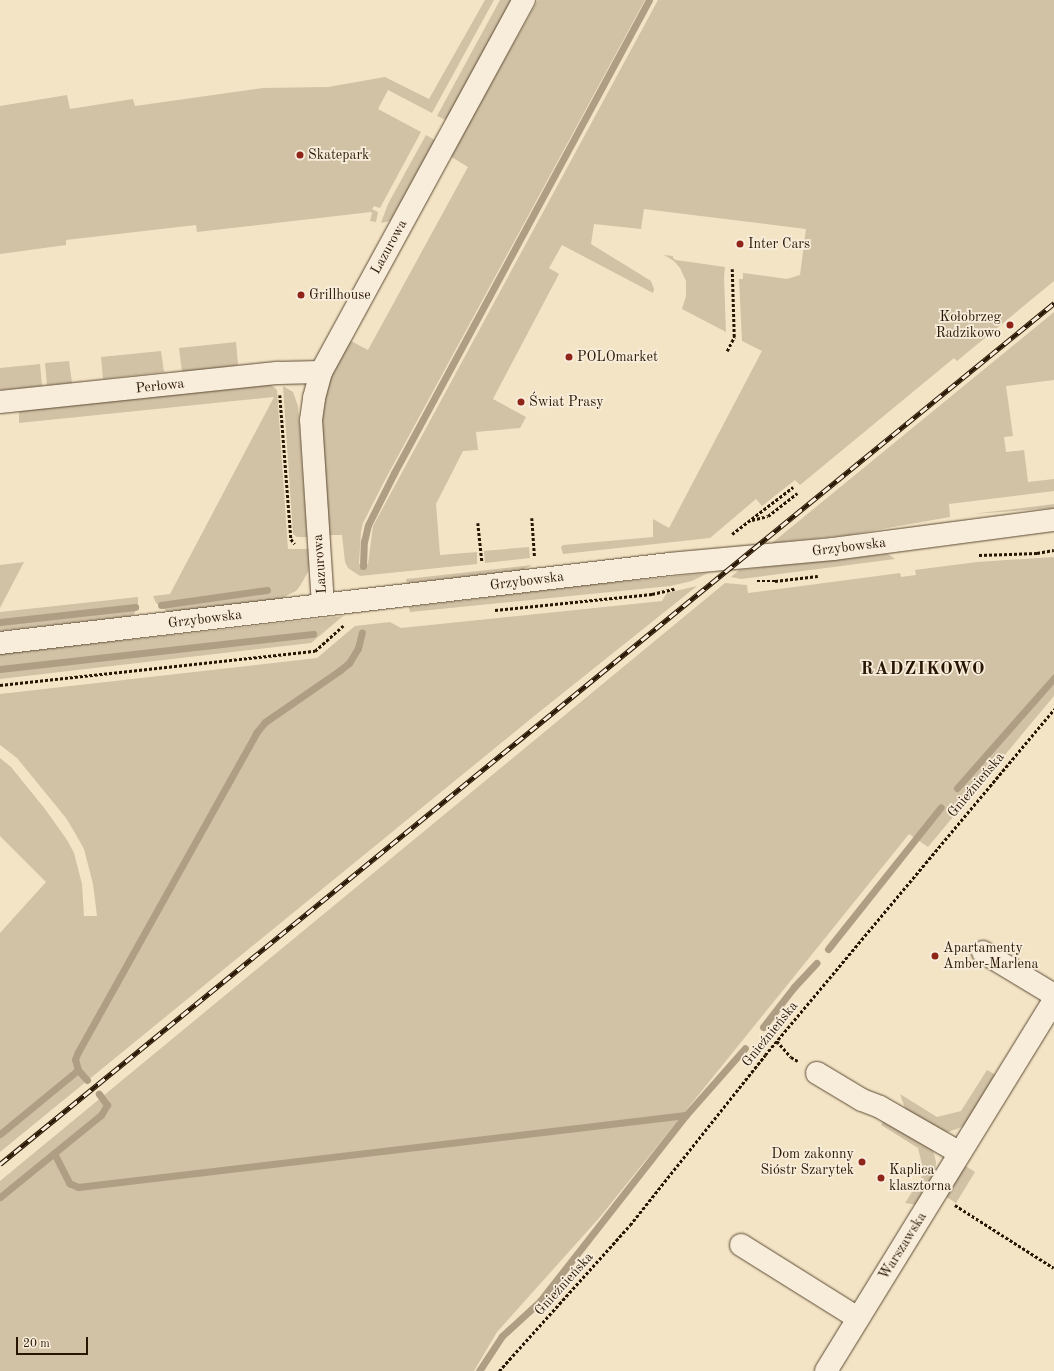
<!DOCTYPE html>
<meta charset="utf-8">
<style>
body{margin:0}
#map{position:relative;width:1054px;height:1371px;overflow:hidden;background:#f4e4c6;font-family:"Old Standard TT",serif}
div>[style]{position:absolute}
.green>*{inset:0;background:#d1c1a5}
.stream>*{height:7px;margin:-3.5px;padding:0 3.5px;transform-origin:3.5px;border-radius:3.5px;background:#af9e83}
.path>*{height:2.5px;margin-top:-1.25px;transform-origin:0;background:repeating-linear-gradient(90deg,#281602 0 3px,transparent 0 5px)}
.roads{filter:drop-shadow(0 0 1px #5b4a33) drop-shadow(0 0 1px #5b4a33)}
.minor>*{height:22px;margin:-11px;padding:0 11px;transform-origin:11px;border-radius:11px;background:#f8edda}
.tertiary>*{height:22px;margin:-11px;padding:0 11px;transform-origin:11px;border-radius:11px;background:#f8edda}
.rail>*{height:4.5px;margin-top:-2.25px;transform-origin:0;background:repeating-linear-gradient(90deg,#f8edda 0 9px,#281602 0 18px);box-sizing:border-box;border-block:1px solid #281602}
.dots>*{width:11px;height:11px;translate:-50% -50%;box-sizing:border-box;border:2px solid #f8edda;border-radius:50%}
span{translate:-50% -50%;white-space:nowrap;text-align:center;line-height:1.15;-webkit-text-stroke:3.5px #f8edda;paint-order:stroke}
.poi-label{font-size:14px;color:#281602}
.left{translate:0 -50%;text-align:left}
.right{translate:-100% -50%;text-align:right}
.street-label{font-size:14px;color:#281602}
.district-label{font-size:18px;color:#281602;font-weight:700;letter-spacing:1px}
.scale{position:absolute;left:16px;top:1337px;width:72px;height:18px;box-sizing:border-box;border:2px solid #281602;border-top:0;padding-left:5px;font-size:12px;line-height:14px;white-space:nowrap;color:#281602;-webkit-text-stroke:3px #f8edda;paint-order:stroke}
</style>
<div id="map">
<div class="green">
<div style="clip-path:polygon(485px 0,494px 0,432px 113px,388px 90px,378px 109px,421px 132px,380px 208px,374px 206px,372px 209px,378px 212px,376px 222px,370px 221px,372px 213px,371px 212px,197px 232px,196px 225px,66px 240px,66px 245px,0 254px,0 106px,67px 95px,70px 109px,133px 99px,135px 106px,263px 88px,328px 87px,385px 77px,429px 99px)"></div>
<div style="clip-path:polygon(500px 0,512px 0,446px 120px,437px 116px)"></div>
<div style="clip-path:polygon(538px 0,645px 0,385px 480px,363px 523px,361px 532px,359px 564px,368px 564px,373px 526px,658px 0,1054px 0,1054px 281px,957px 361px,954px 358px,800px 485px,795px 480px,762px 506px,756px 499px,710px 538px,563px 554px,561px 547px,563px 545px,653px 537px,653px 519px,669px 528px,762px 351px,742px 341px,739px 279px,743px 279px,743px 273px,787px 279px,800px 275px,806px 229px,644px 209px,641px 229px,594px 224px,591px 244px,651px 281px,654px 289px,653px 293px,562px 245px,549px 268px,559px 274px,493px 399px,526px 417px,520px 428px,476px 432px,478px 450px,463px 451px,436px 504px,440px 555px,477px 552px,477px 564px,360px 576px,348px 568px,345px 562px,342px 535px,329px 535px,320px 414px,328px 381px,349px 340px,368px 350px,468px 167px,450px 156px)"></div>
<div style="clip-path:polygon(426px 135px,435px 140px,390px 221px,381px 223px,388px 204px)"></div>
<div style="clip-path:polygon(664px 255px,673px 256px,673px 258px,676px 260px,725px 267px,724px 277px,726px 332px,682px 309px,686px 296px,686px 281px,680px 268px,674px 261px)"></div>
<div style="clip-path:polygon(1054px 312px,1054px 380px,1006px 386px,1013px 436px,1004px 437px,1006px 452px,1024px 450px,1028px 482px,1054px 479px,1054px 491px,949px 504px,950px 517px,848px 535px,772px 543px)"></div>
<div style="clip-path:polygon(236px 342px,238px 365px,182px 372px,179px 348px)"></div>
<div style="clip-path:polygon(161px 351px,164px 372px,103px 379px,101px 357px)"></div>
<div style="clip-path:polygon(69px 361px,72px 383px,47px 385px,45px 363px)"></div>
<div style="clip-path:polygon(40px 364px,42px 386px,0 390px,0 368px)"></div>
<div style="clip-path:polygon(270px 384px,277px 390px,288px 549px,308px 549px,309px 564px,308px 572px,300px 586px,296px 591px,280px 599px,168px 612px,156px 603px,153px 596px,170px 594px,274px 397px,19px 423px,19px 409px)"></div>
<div style="clip-path:polygon(283px 386px,293px 392px,298px 406px,307px 537px,297px 537px,293px 534px)"></div>
<div style="clip-path:polygon(1054px 504px,1054px 508px,972px 514px)"></div>
<div style="clip-path:polygon(529px 547px,530px 558px,485px 563px,484px 551px)"></div>
<div style="clip-path:polygon(888px 554px,895px 559px,741px 579px,731px 577px,739px 570px)"></div>
<div style="clip-path:polygon(1054px 557px,1054px 696px,928px 847px,909px 834px,600px 1217px,497px 1332px,474px 1371px,0 1371px,0 1181px,725px 583px,747px 585px,748px 593px,900px 573px,901px 577px,916px 575px,915px 570px,977px 562px)"></div>
<div style="clip-path:polygon(24px 562px,0 608px,0 565px)"></div>
<div style="clip-path:polygon(532px 565px,523px 570px,407px 583px,406px 579px)"></div>
<div style="clip-path:polygon(708px 573px,692px 581px,670px 586px,410px 612px,409px 607px,598px 584px)"></div>
<div style="clip-path:polygon(697px 586px,533px 717px,0 1152px,0 933px,46px 882px,0 836px,0 758px,11px 767px,45px 809px,67px 840px,74px 853px,82px 884px,84px 916px,97px 916px,93px 884px,84px 849px,75px 833px,66px 818px,17px 758px,0 745px,0 694px,317px 658px,355px 626px,390px 622px,401px 628px,662px 601px,667px 593px)"></div>
<div style="clip-path:polygon(138px 597px,138px 606px,134px 614px,130px 616px,0 631px,0 612px)"></div>
<div style="clip-path:polygon(343px 616px,311px 643px,0 679px,0 654px)"></div>
<div style="clip-path:polygon(987px 1070px,998px 1076px,968px 1122px,962px 1127px,948px 1132px,941px 1131px,909px 1113px,905px 1108px,900px 1094px,937px 1117px,961px 1111px)"></div>
<div style="clip-path:polygon(885px 1119px,932px 1149px,934px 1154px,936px 1162px,935px 1176px,918px 1205px,905px 1203px,924px 1173px,918px 1148px,881px 1125px)"></div>
<div style="clip-path:polygon(964px 1165px,975px 1172px,956px 1203px,945px 1196px)"></div>
</div>
<div class="stream">
<div style="left:363px;top:566px;width:24px;rotate:-88deg"></div>
<div style="left:364px;top:542px;width:17px;rotate:-77deg"></div>
<div style="left:368px;top:525px;width:58px;rotate:-63.4deg"></div>
<div style="left:394px;top:473px;width:537px;rotate:-61.67deg"></div>
<div style="left:161px;top:605px;width:107px;rotate:-8.1deg"></div>
<div style="left:0;top:622px;width:136px;rotate:-6.3deg"></div>
<div style="left:0;top:669px;width:315px;rotate:-6.4deg"></div>
<div style="left:957px;top:788px;width:147px;rotate:-48.6deg"></div>
<div style="left:828px;top:949px;width:181px;rotate:-51.5deg"></div>
<div style="left:763px;top:1027px;width:51px;rotate:-52.2deg"></div>
<div style="left:794px;top:987px;width:33px;rotate:-47deg"></div>
<div style="left:87px;top:1080px;width:13px;rotate:-132deg"></div>
<div style="left:78px;top:1070px;width:11px;rotate:-105deg"></div>
<div style="left:75px;top:1059px;width:8px;rotate:-67deg"></div>
<div style="left:78px;top:1052px;width:365px;rotate:-60.8deg"></div>
<div style="left:256px;top:733px;width:14px;rotate:-51deg"></div>
<div style="left:265px;top:722px;width:90px;rotate:-34.6deg"></div>
<div style="left:339px;top:671px;width:13px;rotate:-39deg"></div>
<div style="left:349px;top:663px;width:17px;rotate:-59deg"></div>
<div style="left:358px;top:648px;width:16px;rotate:-76deg"></div>
<div style="left:0;top:1134px;width:101px;rotate:-39.4deg"></div>
<div style="left:54px;top:1153px;width:34px;rotate:63deg"></div>
<div style="left:69px;top:1183px;width:10px;rotate:24deg"></div>
<div style="left:78px;top:1187px;width:612px;rotate:-6.75deg"></div>
<div style="left:686px;top:1115px;width:89px;rotate:-48.6deg"></div>
<div style="left:0;top:1197px;width:130px;rotate:-39.1deg"></div>
<div style="left:101px;top:1115px;width:12px;rotate:-59deg"></div>
<div style="left:107px;top:1105px;width:14px;rotate:-126deg"></div>
<div style="left:479px;top:1371px;width:42px;rotate:-56.7deg"></div>
<div style="left:502px;top:1336px;width:52px;rotate:-42.6deg"></div>
<div style="left:540px;top:1301px;width:236px;rotate:-51.9deg"></div>
</div>
<div class="path">
<div style="left:727px;top:351px;width:16px;rotate:-63deg"></div>
<div style="left:734px;top:337px;width:68px;rotate:-91.7deg"></div>
<div style="left:280px;top:395px;width:144px;rotate:85.6deg"></div>
<div style="left:291px;top:539px;width:6px;rotate:51deg"></div>
<div style="left:532px;top:518px;width:39px;rotate:86deg"></div>
<div style="left:752px;top:520px;width:16px;rotate:-14deg"></div>
<div style="left:768px;top:516px;width:37px;rotate:-38deg"></div>
<div style="left:478px;top:523px;width:39px;rotate:84deg"></div>
<div style="left:732px;top:534px;width:77px;rotate:-37.6deg"></div>
<div style="left:979px;top:555px;width:58px;rotate:-2deg"></div>
<div style="left:1037px;top:553px;width:17px;rotate:-10deg"></div>
<div style="left:757px;top:581px;width:18px"></div>
<div style="left:775px;top:581px;width:43px;rotate:-6.6deg"></div>
<div style="left:495px;top:610px;width:158px;rotate:-5.8deg"></div>
<div style="left:652px;top:594px;width:23px;rotate:-13deg"></div>
<div style="left:0;top:685px;width:317px;rotate:-6.2deg"></div>
<div style="left:315px;top:651px;width:38px;rotate:-42deg"></div>
<div style="left:777px;top:1041px;width:21px;rotate:49deg"></div>
<div style="left:791px;top:1057px;width:8px;rotate:30deg"></div>
<div style="left:955px;top:1205px;width:117px;rotate:32.5deg"></div>
<div style="left:499px;top:1371px;width:196px;rotate:-48.1deg"></div>
<div style="left:630px;top:1225px;width:217px;rotate:-51.5deg"></div>
<div style="left:765px;top:1055px;width:451px;rotate:-50.1deg"></div>
</div>
<div class="roads">
<div class="minor">
<div style="left:0;top:402px;width:280px;rotate:-6deg"></div>
<div style="left:278px;top:373px;width:43px;rotate:-1.3deg"></div>
<div style="left:323px;top:605px;width:185px;rotate:-93.7deg"></div>
<div style="left:311px;top:420px;width:22px;rotate:-82deg"></div>
<div style="left:314px;top:398px;width:27px;rotate:-75deg"></div>
<div style="left:321px;top:372px;width:424px;rotate:-61.4deg"></div>
<div style="left:983px;top:952px;width:83px;rotate:31.2deg"></div>
<div style="left:817px;top:1073px;width:52px;rotate:31deg"></div>
<div style="left:862px;top:1100px;width:19px;rotate:21deg"></div>
<div style="left:880px;top:1107px;width:92px;rotate:29.9deg"></div>
<div style="left:741px;top:1245px;width:138px;rotate:32deg"></div>
<div style="left:826px;top:1371px;width:435px;rotate:-58.4deg"></div>
</div>
<div class="tertiary">
<div style="left:0;top:643px;width:674px;rotate:-6.73deg"></div>
<div style="left:669px;top:564px;width:165px;rotate:-5.2deg"></div>
<div style="left:833px;top:549px;width:223px;rotate:-7.5deg"></div>
</div>
</div>
<div class="rail">
<div style="left:0;top:1164px;width:1361px;rotate:-39.24deg"></div>
</div>
<div class="dots">
<div style="left:300px;top:155px;background:#8f2418"></div>
<div style="left:740px;top:244px;background:#8f2418"></div>
<div style="left:301px;top:295px;background:#8f2418"></div>
<div style="left:1010px;top:325px;background:#8f2418"></div>
<div style="left:569px;top:357px;background:#8f2418"></div>
<div style="left:521px;top:402px;background:#8f2418"></div>
<div style="left:935px;top:956px;background:#8f2418"></div>
<div style="left:862px;top:1162px;background:#8f2418"></div>
<div style="left:881px;top:1178px;background:#8f2418"></div>
</div>
<div class="poi-label">
<span class="left" style="left:308px;top:155px">Skatepark</span>
<span class="left" style="left:748px;top:244px">Inter Cars</span>
<span class="left" style="left:309px;top:295px">Grillhouse</span>
<span class="right" style="left:1001px;top:325px">Kołobrzeg<br>Radzikowo</span>
<span class="left" style="left:577px;top:357px">POLOmarket</span>
<span class="left" style="left:529px;top:402px">Świat Prasy</span>
<span class="left" style="left:943px;top:956px">Apartamenty<br>Amber-Marlena</span>
<span class="right" style="left:854px;top:1162px">Dom zakonny<br>Sióstr Szarytek</span>
<span class="left" style="left:889px;top:1178px">Kaplica<br>klasztorna</span>
</div>
<div class="street-label">
<span style="left:389px;top:247px;rotate:-61deg">Lazurowa</span>
<span style="left:160px;top:386px;rotate:-6deg">Perłowa</span>
<span style="left:849px;top:547px;rotate:-7deg">Grzybowska</span>
<span style="left:320px;top:564px;rotate:-94deg">Lazurowa</span>
<span style="left:527px;top:581px;rotate:-7deg">Grzybowska</span>
<span style="left:205px;top:619px;rotate:-7deg">Grzybowska</span>
<span style="left:976px;top:785px;rotate:-50deg">Gnieźnieńska</span>
<span style="left:770px;top:1034px;rotate:-51deg">Gnieźnieńska</span>
<span style="left:903px;top:1246px;rotate:-58deg">Warszawska</span>
<span style="left:564px;top:1284px;rotate:-48deg">Gnieźnieńska</span>
</div>
<div class="district-label">
<span style="left:923px;top:669px">RADZIKOWO</span>
</div>
<div class="scale">20 m</div>
</div>
